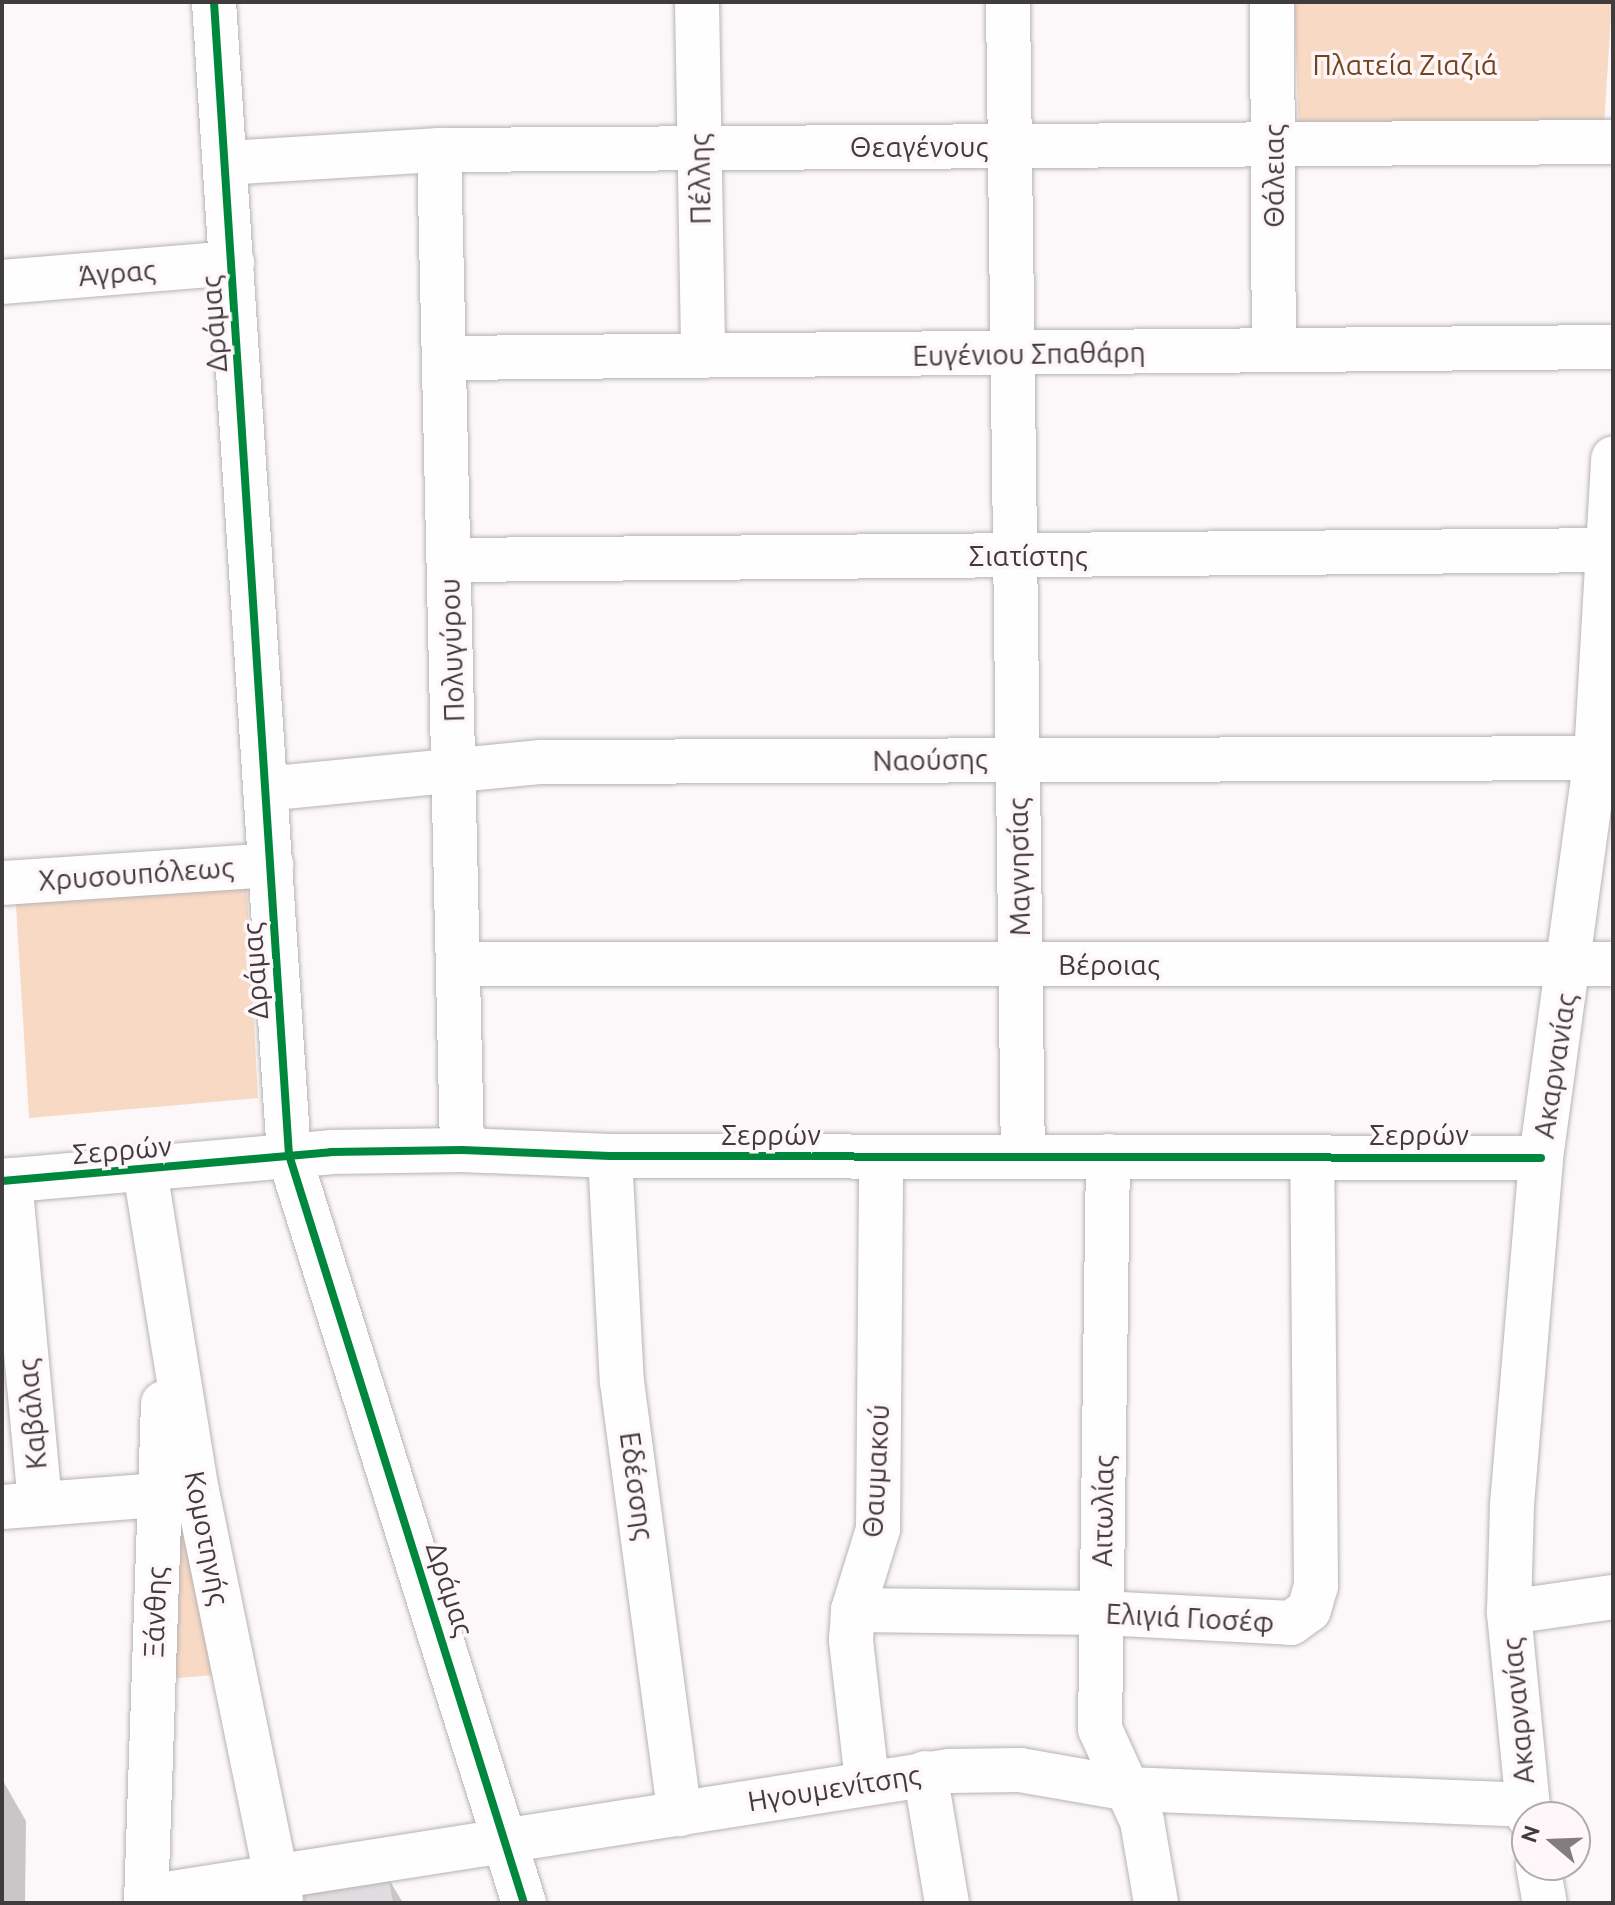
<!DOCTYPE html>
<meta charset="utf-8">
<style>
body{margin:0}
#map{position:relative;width:1615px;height:1905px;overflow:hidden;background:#fcf8fa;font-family:Ubuntu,sans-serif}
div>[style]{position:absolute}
.green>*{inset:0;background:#f8d9c4}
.shadow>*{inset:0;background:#0003}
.building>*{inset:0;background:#e0dde0}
.roads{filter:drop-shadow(0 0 2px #b7b3b5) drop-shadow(0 0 2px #b7b3b5)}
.minor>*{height:44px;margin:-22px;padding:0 22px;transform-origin:22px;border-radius:22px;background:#fffefe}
.cycleway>*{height:8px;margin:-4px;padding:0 4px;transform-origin:4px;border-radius:4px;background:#00873e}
span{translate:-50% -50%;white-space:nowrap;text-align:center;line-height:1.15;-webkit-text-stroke:7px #fef6f9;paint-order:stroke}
.park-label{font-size:28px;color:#73451c}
.street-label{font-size:28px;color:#403b3d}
.frame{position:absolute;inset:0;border:4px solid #403b3d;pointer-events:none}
.north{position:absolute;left:1511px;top:1801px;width:80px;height:80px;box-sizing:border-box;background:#fef6f9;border:2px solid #b2abae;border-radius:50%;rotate:289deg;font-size:22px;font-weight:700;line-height:32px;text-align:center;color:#403b3d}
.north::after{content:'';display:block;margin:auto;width:28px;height:36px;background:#827d7f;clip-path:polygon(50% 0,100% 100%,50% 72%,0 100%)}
</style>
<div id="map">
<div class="green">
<div style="clip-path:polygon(1294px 2px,1612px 2px,1604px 126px,1299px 131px)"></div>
<div style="clip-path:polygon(246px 875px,258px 1098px,29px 1118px,15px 890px)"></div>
<div style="clip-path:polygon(188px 1519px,214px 1675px,178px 1678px,172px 1673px,173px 1526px)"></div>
</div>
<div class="shadow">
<div style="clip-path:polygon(2px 1779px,26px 1821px,25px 1903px,2px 1903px)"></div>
<div style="clip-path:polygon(387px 1876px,403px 1903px,298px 1903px)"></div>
</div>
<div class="building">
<div style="clip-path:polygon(388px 1874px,393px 1903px,296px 1903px,293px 1890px)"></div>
</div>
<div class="roads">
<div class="minor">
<div style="left:214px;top:2px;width:1155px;rotate:86.28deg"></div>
<div style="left:289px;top:1155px;width:784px;rotate:72.56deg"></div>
<div style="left:697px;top:2px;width:354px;rotate:89deg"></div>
<div style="left:1008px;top:2px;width:1154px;rotate:89.26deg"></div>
<div style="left:1272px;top:2px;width:348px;rotate:89.7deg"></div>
<div style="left:439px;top:150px;width:1000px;rotate:88.68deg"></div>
<div style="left:225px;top:163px;width:214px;rotate:-3.5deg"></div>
<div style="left:439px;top:150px;width:1174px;rotate:-0.39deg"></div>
<div style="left:2px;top:282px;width:231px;rotate:-4.7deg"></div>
<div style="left:445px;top:358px;width:1168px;rotate:-0.54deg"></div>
<div style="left:449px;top:560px;width:1159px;rotate:-0.49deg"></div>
<div style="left:265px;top:789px;width:276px;rotate:-5.6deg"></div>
<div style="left:540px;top:762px;width:1073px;rotate:-0.21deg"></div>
<div style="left:2px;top:883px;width:270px;rotate:-3.8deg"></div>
<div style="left:461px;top:964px;width:1152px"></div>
<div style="left:610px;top:1156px;width:226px;rotate:87deg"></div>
<div style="left:622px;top:1382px;width:436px;rotate:82.4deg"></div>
<div style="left:1108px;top:1156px;width:573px;rotate:90.8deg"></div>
<div style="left:1100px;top:1729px;width:101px;rotate:65.5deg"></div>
<div style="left:1142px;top:1821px;width:83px;rotate:80.3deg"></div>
<div style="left:145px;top:1171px;width:324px;rotate:80.8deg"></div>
<div style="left:197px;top:1491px;width:418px;rotate:78.4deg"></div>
<div style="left:10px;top:1180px;width:325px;rotate:84.7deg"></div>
<div style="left:2px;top:1181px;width:330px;rotate:-5deg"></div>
<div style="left:331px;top:1152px;width:131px;rotate:-0.9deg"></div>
<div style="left:462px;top:1150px;width:148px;rotate:2.3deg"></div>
<div style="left:610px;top:1156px;width:931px;rotate:0.12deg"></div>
<div style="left:2px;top:1507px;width:185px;rotate:-4.4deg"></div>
<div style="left:853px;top:1610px;width:249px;rotate:0.7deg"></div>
<div style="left:1102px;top:1613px;width:189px;rotate:3deg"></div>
<div style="left:1291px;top:1623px;width:22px;rotate:-36deg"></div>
<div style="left:1309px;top:1610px;width:25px;rotate:-74deg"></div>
<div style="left:1316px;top:1586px;width:429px;rotate:-90.5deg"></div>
<div style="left:1509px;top:1612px;width:105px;rotate:-8.2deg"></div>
<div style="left:925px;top:1773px;width:132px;rotate:80.4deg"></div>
<div style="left:867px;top:1781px;width:142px;rotate:-96.5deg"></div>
<div style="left:851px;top:1640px;width:30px;rotate:-86deg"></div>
<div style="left:853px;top:1610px;width:85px;rotate:-72.8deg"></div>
<div style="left:878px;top:1529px;width:372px;rotate:-89.5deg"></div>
<div style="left:1529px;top:1817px;width:206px;rotate:-95.6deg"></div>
<div style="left:1509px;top:1612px;width:107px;rotate:-88.4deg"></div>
<div style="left:1512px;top:1505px;width:348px;rotate:-85.2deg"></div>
<div style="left:1541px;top:1158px;width:405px;rotate:-82.2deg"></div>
<div style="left:1596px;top:757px;width:299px;rotate:-86.7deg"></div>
<div style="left:1538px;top:1865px;width:39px;rotate:80deg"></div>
<div style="left:147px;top:1897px;width:812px;rotate:-8.93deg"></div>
<div style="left:949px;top:1771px;width:71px;rotate:-0.8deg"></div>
<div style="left:1020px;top:1770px;width:111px;rotate:9.9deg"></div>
<div style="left:1129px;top:1789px;width:398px;rotate:2.3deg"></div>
<div style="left:146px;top:1903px;width:500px;rotate:-88.05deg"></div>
</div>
</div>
<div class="cycleway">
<div style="left:214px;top:2px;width:1155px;rotate:86.28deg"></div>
<div style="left:289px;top:1155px;width:784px;rotate:72.56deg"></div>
<div style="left:2px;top:1181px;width:330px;rotate:-5deg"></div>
<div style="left:331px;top:1152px;width:131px;rotate:-0.9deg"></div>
<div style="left:462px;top:1150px;width:148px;rotate:2.3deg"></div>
<div style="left:610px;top:1156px;width:931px;rotate:0.12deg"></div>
</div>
<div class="park-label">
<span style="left:1405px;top:65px">Πλατεία Ζιαζιά</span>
</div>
<div class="street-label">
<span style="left:919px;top:147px">Θεαγένους</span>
<span style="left:1274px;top:176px;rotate:-90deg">Θάλειας</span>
<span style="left:700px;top:179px;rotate:-91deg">Πέλλης</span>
<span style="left:117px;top:273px;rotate:-5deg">Άγρας</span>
<span style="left:214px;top:324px;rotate:-94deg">Δράμας</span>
<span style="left:1029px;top:354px;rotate:-1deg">Ευγένιου Σπαθάρη</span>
<span style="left:1028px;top:556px">Σιατίστης</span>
<span style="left:452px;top:650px;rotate:-92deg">Πολυγύρου</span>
<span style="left:930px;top:760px;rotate:-1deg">Ναούσης</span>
<span style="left:1019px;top:867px;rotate:-91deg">Μαγνησίας</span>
<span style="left:136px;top:874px;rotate:-4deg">Χρυσουπόλεως</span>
<span style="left:1109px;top:965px">Βέροιας</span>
<span style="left:255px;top:971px;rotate:-94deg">Δράμας</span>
<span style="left:1555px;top:1066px;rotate:-81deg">Ακαρνανίας</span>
<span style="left:771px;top:1135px">Σερρών</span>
<span style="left:1419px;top:1135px">Σερρών</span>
<span style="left:122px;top:1150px;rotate:-5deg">Σερρών</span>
<span style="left:32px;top:1414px;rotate:-95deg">Καβάλας</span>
<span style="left:876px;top:1471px;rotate:-87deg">Θαυμακού</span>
<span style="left:637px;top:1486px;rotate:82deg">Εδέσσης</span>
<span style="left:1103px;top:1511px;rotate:-89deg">Αιτωλίας</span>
<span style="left:207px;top:1538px;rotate:79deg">Κομοτηνής</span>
<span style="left:450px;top:1589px;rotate:72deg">Δράμας</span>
<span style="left:155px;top:1612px;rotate:-88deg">Ξάνθης</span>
<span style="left:1190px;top:1618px;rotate:3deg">Ελιγιά Γιοσέφ</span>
<span style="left:1518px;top:1711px;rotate:-95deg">Ακαρνανίας</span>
<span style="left:834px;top:1788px;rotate:-9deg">Ηγουμενίτσης</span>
</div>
<div class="frame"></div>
<div class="north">N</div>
</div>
